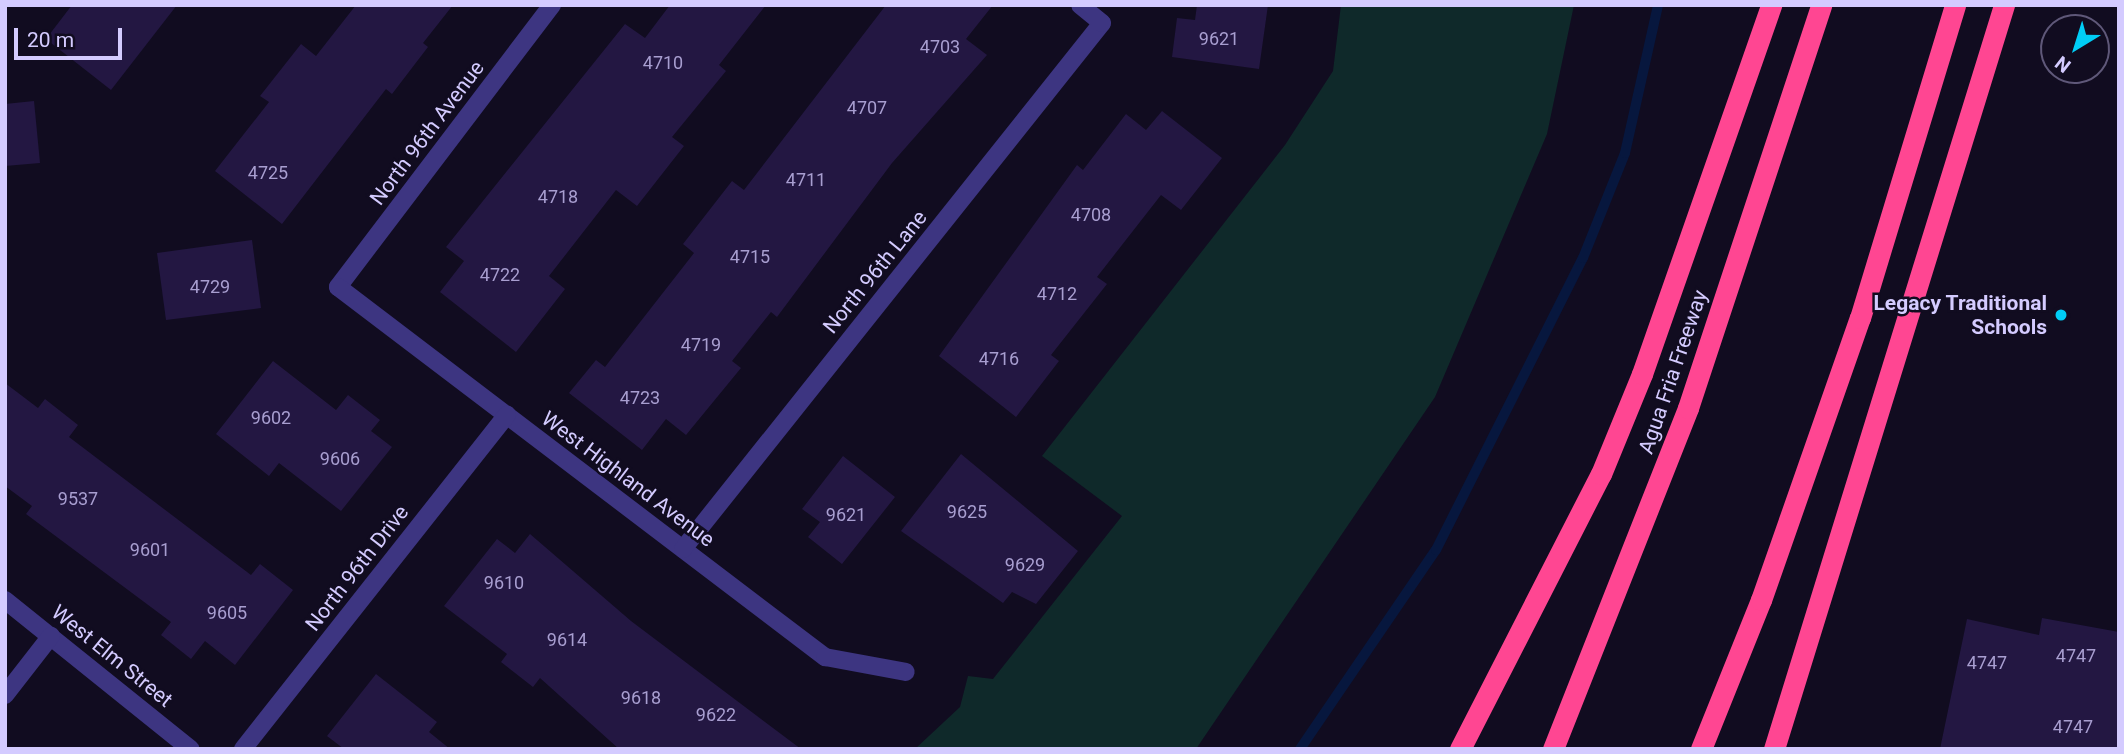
<!DOCTYPE html>
<style>
body{margin:0}
#map{position:relative;width:2124px;height:754px;overflow:hidden;background:#110c20;font-family:Roboto,sans-serif}
div>[style]{position:absolute}
.green>*{inset:0;background:#0f292a}
.stream>*{height:10px;margin:-5px;padding:0 5px;transform-origin:5px;border-radius:5px;background:#07173e}
.building>*{inset:0;background:#231742}
.minor>*{height:18px;margin:-9px;padding:0 9px;transform-origin:9px;border-radius:9px;background:#3d3581}
.highway>*{height:21px;margin:-10.5px;padding:0 10.5px;transform-origin:10.5px;border-radius:10.5px;background:#ff4692}
.dots>*{width:19px;height:19px;translate:-50% -50%;box-sizing:border-box;border:4px solid #110c20;border-radius:50%}
span{translate:-50% -50%;white-space:nowrap;text-align:center;line-height:1.15;-webkit-text-stroke:5px #110c20;paint-order:stroke}
.number-label{font-size:18px;color:#a89ed0}
.number-label span{-webkit-text-stroke-width:0}
.street-label{font-size:21px;color:#d4cbff}
.poi-label{font-size:21px;color:#d4cbff;font-weight:700}
.right{translate:-100% -50%;text-align:right}
.frame{position:absolute;inset:0;border:7px solid #d4cbff;pointer-events:none}
.north{position:absolute;left:2040px;top:14px;width:70px;height:70px;box-sizing:border-box;background:#110c20;border:2px solid #5f5879;border-radius:50%;rotate:218deg;font-size:19px;font-weight:700;line-height:28px;text-align:center;color:#d4cbff}
.north::after{content:'';display:block;margin:auto;width:24px;height:32px;background:#00cdf6;clip-path:polygon(50% 0,100% 100%,50% 72%,0 100%)}
.scale{position:absolute;left:14px;top:28px;width:108px;height:32px;box-sizing:border-box;border:4px solid #d4cbff;border-top:0;padding-left:9px;font-size:21px;line-height:24px;white-space:nowrap;color:#d4cbff;-webkit-text-stroke:5px #110c20;paint-order:stroke}
</style>
<div id="map">
<div class="green">
<div style="clip-path:polygon(1341px 5px,1574px 5px,1547px 134px,1435px 397px,1196px 749px,915px 749px,960px 707px,968px 676px,993px 679px,1122px 516px,1042px 456px,1285px 145px,1333px 71px)"></div>
</div>
<div class="stream">
<div style="left:1300px;top:749px;width:241px;rotate:-55.7deg"></div>
<div style="left:1436px;top:550px;width:327px;rotate:-63.3deg"></div>
<div style="left:1583px;top:258px;width:113px;rotate:-68.2deg"></div>
<div style="left:1625px;top:153px;width:152px;rotate:-77.4deg"></div>
</div>
<div class="building">
<div style="clip-path:polygon(72px 5px,177px 5px,111px 90px,46px 39px)"></div>
<div style="clip-path:polygon(356px 5px,453px 5px,423px 43px,428px 47px,392px 94px,386px 89px,282px 224px,215px 171px,269px 102px,260px 96px,301px 44px,316px 56px)"></div>
<div style="clip-path:polygon(670px 5px,766px 5px,719px 65px,726px 71px,672px 137px,684px 146px,637px 206px,616px 190px,549px 276px,565px 289px,516px 352px,440px 292px,464px 261px,446px 247px,625px 24px,645px 38px)"></div>
<div style="clip-path:polygon(886px 5px,993px 5px,966px 39px,987px 55px,892px 163px,777px 317px,771px 312px,732px 361px,741px 368px,686px 435px,666px 419px,642px 450px,569px 393px,596px 360px,605px 367px,694px 253px,683px 244px,732px 181px,744px 190px)"></div>
<div style="clip-path:polygon(1197px 5px,1268px 5px,1259px 69px,1172px 57px,1177px 18px,1195px 20px)"></div>
<div style="clip-path:polygon(34px 101px,40px 163px,5px 166px,5px 104px)"></div>
<div style="clip-path:polygon(1162px 111px,1222px 158px,1181px 210px,1161px 195px,1097px 277px,1107px 284px,1051px 355px,1059px 361px,1016px 417px,939px 356px,1077px 165px,1083px 170px,1126px 114px,1146px 130px)"></div>
<div style="clip-path:polygon(252px 240px,261px 308px,166px 320px,157px 253px)"></div>
<div style="clip-path:polygon(273px 361px,336px 410px,348px 395px,380px 420px,371px 431px,392px 447px,341px 511px,279px 463px,269px 476px,216px 434px)"></div>
<div style="clip-path:polygon(5px 383px,38px 408px,45px 399px,78px 425px,69px 437px,251px 575px,260px 564px,293px 590px,235px 665px,205px 641px,191px 659px,161px 635px,171px 622px,26px 514px,32px 506px,5px 486px)"></div>
<div style="clip-path:polygon(961px 454px,1078px 551px,1036px 604px,1012px 592px,1003px 603px,901px 531px)"></div>
<div style="clip-path:polygon(843px 456px,895px 497px,842px 564px,808px 537px,820px 522px,802px 509px)"></div>
<div style="clip-path:polygon(530px 534px,631px 621px,801px 749px,619px 749px,540px 678px,533px 687px,501px 662px,507px 654px,444px 606px,497px 539px,515px 553px)"></div>
<div style="clip-path:polygon(2042px 618px,2119px 632px,2119px 749px,1940px 749px,1967px 619px,2039px 635px)"></div>
<div style="clip-path:polygon(376px 674px,437px 722px,429px 732px,450px 749px,344px 749px,327px 736px)"></div>
</div>
<div class="minor">
<div style="left:552px;top:5px;width:354px;rotate:127.2deg"></div>
<div style="left:338px;top:287px;width:612px;rotate:37.23deg"></div>
<div style="left:825px;top:657px;width:82px;rotate:10.5deg"></div>
<div style="left:683px;top:549px;width:672px;rotate:-51.46deg"></div>
<div style="left:1102px;top:23px;width:28px;rotate:-141deg"></div>
<div style="left:5px;top:600px;width:238px;rotate:38.8deg"></div>
<div style="left:5px;top:695px;width:75px;rotate:-52.1deg"></div>
<div style="left:243px;top:749px;width:426px;rotate:-51.7deg"></div>
</div>
<div class="highway">
<div style="left:1460px;top:749px;width:309px;rotate:-62.9deg"></div>
<div style="left:1601px;top:474px;width:108px;rotate:-67.7deg"></div>
<div style="left:1642px;top:374px;width:391px;rotate:-70.7deg"></div>
<div style="left:1553px;top:749px;width:367px;rotate:-68.4deg"></div>
<div style="left:1688px;top:408px;width:424px;rotate:-71.7deg"></div>
<div style="left:1701px;top:749px;width:161px;rotate:-68.1deg"></div>
<div style="left:1761px;top:600px;width:299px;rotate:-70.7deg"></div>
<div style="left:1860px;top:318px;width:327px;rotate:-73.1deg"></div>
<div style="left:1774px;top:749px;width:779px;rotate:-72.82deg"></div>
</div>
<div class="dots">
<div style="left:2061px;top:315px;background:#00cdf6"></div>
</div>
<div class="number-label">
<span style="left:1219px;top:39px">9621</span>
<span style="left:940px;top:47px">4703</span>
<span style="left:663px;top:63px">4710</span>
<span style="left:867px;top:108px">4707</span>
<span style="left:268px;top:173px">4725</span>
<span style="left:806px;top:180px">4711</span>
<span style="left:558px;top:197px">4718</span>
<span style="left:1091px;top:215px">4708</span>
<span style="left:750px;top:257px">4715</span>
<span style="left:500px;top:275px">4722</span>
<span style="left:210px;top:287px">4729</span>
<span style="left:1057px;top:294px">4712</span>
<span style="left:701px;top:345px">4719</span>
<span style="left:999px;top:359px">4716</span>
<span style="left:640px;top:398px">4723</span>
<span style="left:271px;top:418px">9602</span>
<span style="left:340px;top:459px">9606</span>
<span style="left:78px;top:499px">9537</span>
<span style="left:967px;top:512px">9625</span>
<span style="left:846px;top:515px">9621</span>
<span style="left:150px;top:550px">9601</span>
<span style="left:1025px;top:565px">9629</span>
<span style="left:504px;top:583px">9610</span>
<span style="left:227px;top:613px">9605</span>
<span style="left:567px;top:640px">9614</span>
<span style="left:2076px;top:656px">4747</span>
<span style="left:1987px;top:663px">4747</span>
<span style="left:641px;top:698px">9618</span>
<span style="left:716px;top:715px">9622</span>
<span style="left:2073px;top:727px">4747</span>
</div>
<div class="street-label">
<span style="left:427px;top:133px;rotate:-53deg">North 96th Avenue</span>
<span style="left:875px;top:272px;rotate:-51deg">North 96th Lane</span>
<span style="left:1673px;top:372px;rotate:-71deg">Agua Fria Freeway</span>
<span style="left:628px;top:479px;rotate:37deg">West Highland Avenue</span>
<span style="left:357px;top:568px;rotate:-52deg">North 96th Drive</span>
<span style="left:112px;top:656px;rotate:39deg">West Elm Street</span>
</div>
<div class="poi-label">
<span class="right" style="left:2047px;top:315px">Legacy Traditional<br>Schools</span>
</div>
<div class="frame"></div>
<div class="north">N</div>
<div class="scale">20 m</div>
</div>
